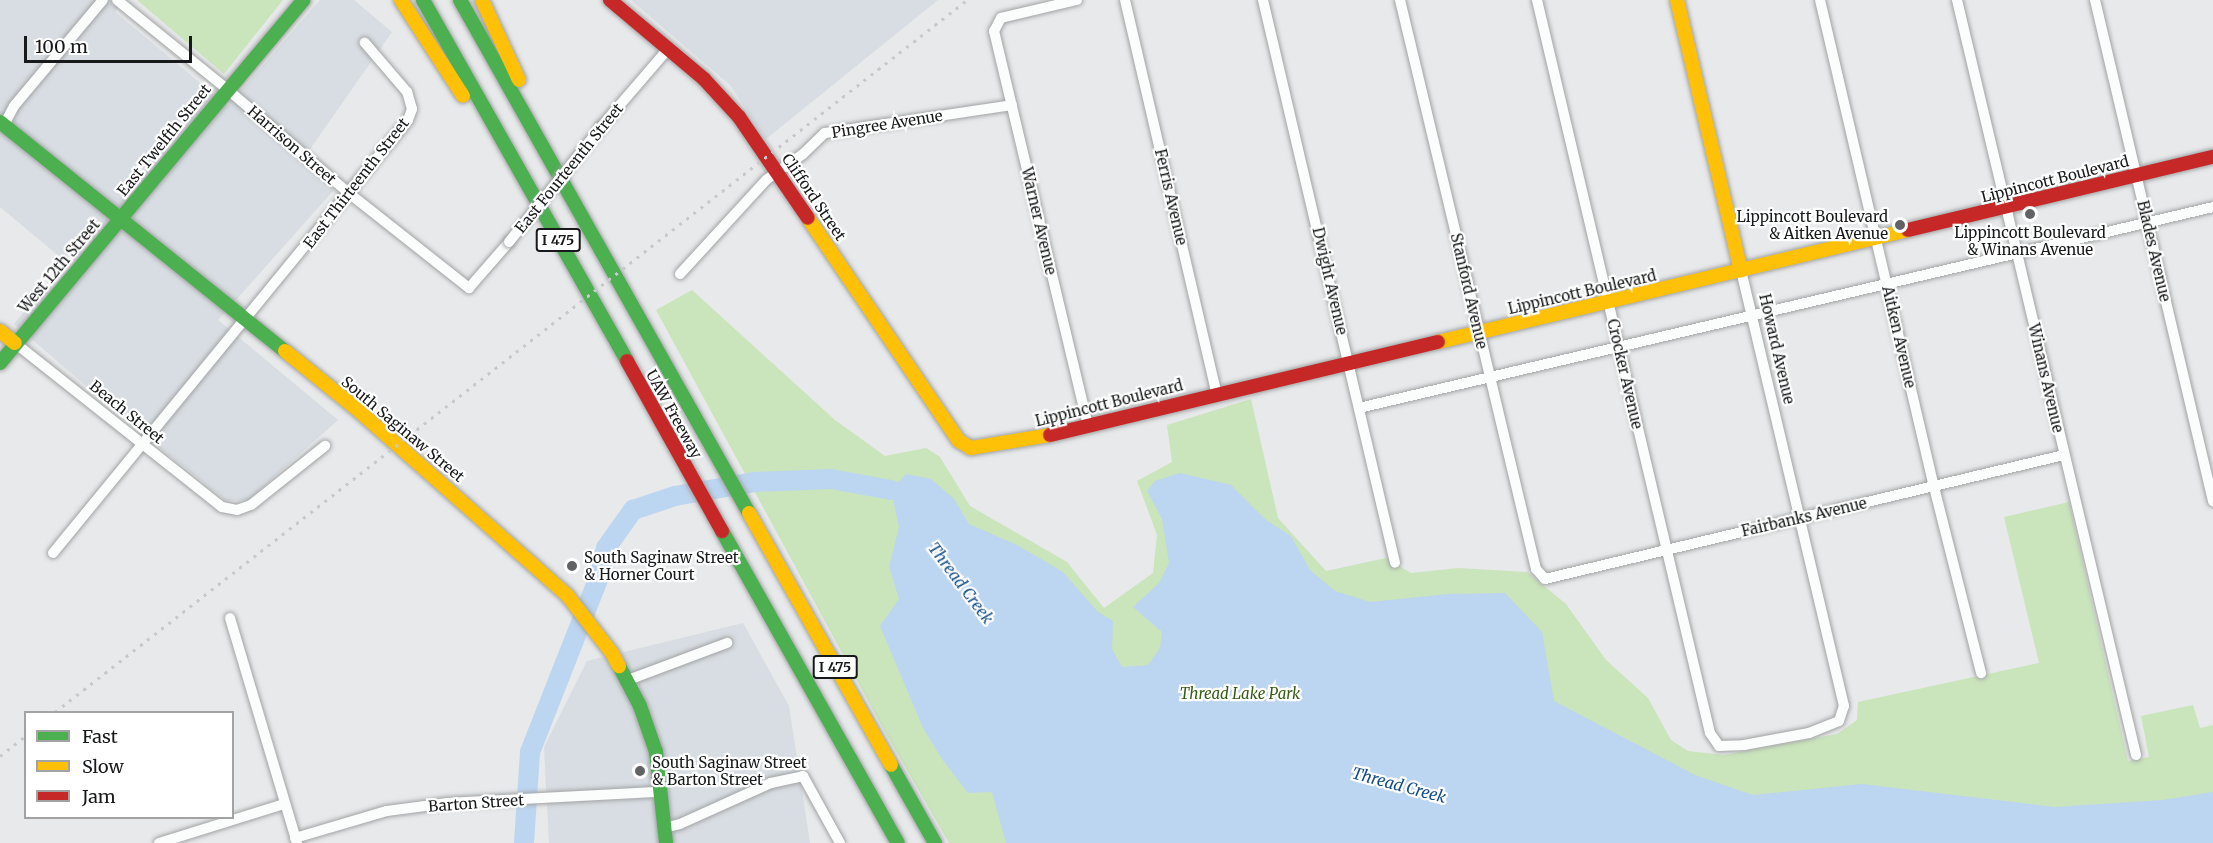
<!DOCTYPE html>
<style>
body{margin:0}
#map{position:relative;width:2213px;height:843px;overflow:hidden;background:#e7e9ea;font-family:Merriweather,serif}
div>[style]{position:absolute}
.built>*{inset:0;background:#d7dde2}
.green>*{inset:0;background:#cae4bc}
.water>*{inset:0;background:#bcd5f0}
.river>*{height:20px;margin:-10px;padding:0 10px;transform-origin:10px;border-radius:10px;background:#bcd5f0}
.roads{filter:drop-shadow(0 0 2px #a2a3a4) drop-shadow(0 0 2px #a2a3a4)}
.street>*{height:10px;margin:-5px;padding:0 5px;transform-origin:5px;border-radius:5px;background:#fbfcfc}
.fast>*{height:14px;margin:-7px;padding:0 7px;transform-origin:7px;border-radius:7px;background:#4caf50}
.slow>*{height:14px;margin:-7px;padding:0 7px;transform-origin:7px;border-radius:7px;background:#ffc107}
.jam>*{height:14px;margin:-7px;padding:0 7px;transform-origin:7px;border-radius:7px;background:#c62828}
.rail>*{height:3px;margin-top:-1.5px;transform-origin:0;background:repeating-linear-gradient(90deg,#c8c9ca 0 3px,transparent 0 9px)}
.bridges{filter:drop-shadow(0 0 2px #a2a3a4) drop-shadow(0 0 2px #a2a3a4)}
.street-bridge>*{height:10px;margin:-5px;padding:0 5px;transform-origin:5px;border-radius:5px;background:#fbfcfc}
.dots>*{width:16px;height:16px;translate:-50% -50%;box-sizing:border-box;border:3px solid #fff;border-radius:50%}
span{translate:-50% -50%;white-space:nowrap;text-align:center;line-height:1.15;-webkit-text-stroke:4.5px #fff;paint-order:stroke}
.shield-label span{padding:2px 4px;background:#fff;border:2px solid;border-radius:4px;-webkit-text-stroke-width:0}
.shield-label{font-size:14px;color:#18191a;font-weight:700}
.street-label{font-size:15px;color:#18191a}
.poi-label{font-size:15px;color:#18191a}
.right{translate:-100% -50%;text-align:right}
.left{translate:0 -50%;text-align:left}
.park-label{font-size:15px;color:#345d12;font-style:italic}
.water-label{font-size:16px;color:#144e88;font-style:italic}
.legend{position:absolute;left:24px;top:711px;width:210px;height:108px;box-sizing:border-box;background:#fff;border:2px solid #a3a3a3;margin:0;padding:8px 10px;list-style:none;font-size:18px;color:#18191a}
.legend li{display:flex;align-items:center;gap:12px;height:30px}
.legend b{width:30px;border:2px solid #a3a3a3}
.scale{position:absolute;left:24px;top:36px;width:168px;height:27px;box-sizing:border-box;border:3px solid #18191a;border-top:0;padding-left:8px;font-size:18px;line-height:21px;white-space:nowrap;color:#18191a;-webkit-text-stroke:4px #fff;paint-order:stroke}
</style>
<div id="map">
<div class="built">
<div style="clip-path:polygon(0 0,124px 0,115px 12px,228px 106px,320px 0,354px 0,392px 32px,301px 162px,334px 190px,218px 320px,338px 420px,248px 500px,227px 501px,136px 429px,14px 324px,65px 261px,0 207px)"></div>
<div style="clip-path:polygon(631px 0,938px 0,766px 139px,730px 85px)"></div>
<div style="clip-path:polygon(743px 623px,789px 706px,810px 843px,549px 843px,544px 747px,587px 661px)"></div>
</div>
<div class="green">
<div style="clip-path:polygon(137px 0,283px 0,224px 74px)"></div>
<div style="clip-path:polygon(692px 290px,835px 420px,885px 456px,926px 448px,940px 457px,970px 506px,1067px 562px,1104px 608px,1153px 573px,1157px 535px,1137px 481px,1172px 462px,1167px 425px,1251px 399px,1278px 518px,1326px 571px,1386px 558px,1411px 573px,1459px 568px,1527px 572px,1566px 604px,1606px 660px,1648px 698px,1671px 740px,1688px 751px,1724px 755px,1837px 734px,1857px 720px,1858px 702px,2039px 663px,2004px 517px,2069px 502px,2128px 761px,2149px 757px,2141px 716px,2193px 705px,2200px 728px,2213px 725px,2213px 843px,949px 843px,885px 732px,656px 310px)"></div>
</div>
<div class="water">
<div style="clip-path:polygon(1180px 473px,1231px 485px,1266px 520px,1291px 536px,1310px 570px,1335px 591px,1370px 602px,1448px 594px,1505px 593px,1542px 632px,1554px 701px,1695px 775px,1753px 795px,1862px 784px,2055px 807px,2162px 800px,2213px 792px,2213px 843px,1006px 843px,992px 792px,968px 793px,942px 759px,923px 728px,880px 626px,899px 599px,889px 567px,899px 527px,891px 490px,906px 474px,931px 479px,954px 499px,969px 524px,1017px 545px,1063px 572px,1097px 611px,1113px 621px,1112px 649px,1122px 667px,1148px 665px,1160px 648px,1162px 632px,1133px 607px,1159px 583px,1169px 563px,1162px 519px,1147px 491px,1155px 481px)"></div>
</div>
<div class="river">
<div style="left:524px;top:843px;width:91px;rotate:-86.2deg"></div>
<div style="left:530px;top:752px;width:191px;rotate:-68.5deg"></div>
<div style="left:600px;top:574px;width:27px;rotate:-77deg"></div>
<div style="left:606px;top:548px;width:47px;rotate:-54.6deg"></div>
<div style="left:633px;top:510px;width:44px;rotate:-18.4deg"></div>
<div style="left:675px;top:496px;width:80px;rotate:-10deg"></div>
<div style="left:754px;top:482px;width:77px;rotate:-2.2deg"></div>
<div style="left:831px;top:479px;width:61px;rotate:10.4deg"></div>
</div>
<div class="roads">
<div class="street">
<div style="left:117px;top:0;width:141px;rotate:39deg"></div>
<div style="left:227px;top:89px;width:162px;rotate:40.5deg"></div>
<div style="left:350px;top:194px;width:152px;rotate:38.3deg"></div>
<div style="left:469px;top:288px;width:61px;rotate:-49deg"></div>
<div style="left:1077px;top:0;width:78px;rotate:166.7deg"></div>
<div style="left:1001px;top:18px;width:15px;rotate:118deg"></div>
<div style="left:994px;top:31px;width:405px;rotate:76.6deg"></div>
<div style="left:1125px;top:0;width:405px;rotate:76.9deg"></div>
<div style="left:1263px;top:0;width:578px;rotate:76.8deg"></div>
<div style="left:1400px;top:0;width:585px;rotate:76.56deg"></div>
<div style="left:1536px;top:569px;width:13px;rotate:48deg"></div>
<div style="left:1545px;top:579px;width:534px;rotate:-13.44deg"></div>
<div style="left:1537px;top:0;width:753px;rotate:76.72deg"></div>
<div style="left:1710px;top:733px;width:16px;rotate:55deg"></div>
<div style="left:1719px;top:746px;width:25px;rotate:-2deg"></div>
<div style="left:1744px;top:745px;width:66px;rotate:-10.5deg"></div>
<div style="left:1809px;top:733px;width:32px;rotate:-22deg"></div>
<div style="left:1839px;top:721px;width:16px;rotate:-72deg"></div>
<div style="left:1844px;top:706px;width:447px;rotate:-103.3deg"></div>
<div style="left:1820px;top:0;width:500px;rotate:76.83deg"></div>
<div style="left:1934px;top:487px;width:192px;rotate:75.8deg"></div>
<div style="left:1957px;top:0;width:776px;rotate:76.66deg"></div>
<div style="left:2095px;top:0;width:515px;rotate:76.75deg"></div>
<div style="left:4px;top:125px;width:21px;rotate:-62deg"></div>
<div style="left:14px;top:106px;width:138px;rotate:-50deg"></div>
<div style="left:601px;top:127px;width:104px;rotate:-49.3deg"></div>
<div style="left:680px;top:274px;width:127px;rotate:-47.5deg"></div>
<div style="left:766px;top:180px;width:45px;rotate:-35.1deg"></div>
<div style="left:803px;top:154px;width:30px;rotate:-44deg"></div>
<div style="left:825px;top:133px;width:189px;rotate:-8.5deg"></div>
<div style="left:15px;top:343px;width:264px;rotate:38.4deg"></div>
<div style="left:222px;top:507px;width:15px;rotate:11deg"></div>
<div style="left:237px;top:510px;width:15px;rotate:-20deg"></div>
<div style="left:251px;top:505px;width:95px;rotate:-38.6deg"></div>
<div style="left:1359px;top:408px;width:877px;rotate:-13.24deg"></div>
<div style="left:53px;top:553px;width:560px;rotate:-50.65deg"></div>
<div style="left:408px;top:120px;width:12px;rotate:-70deg"></div>
<div style="left:412px;top:109px;width:18px;rotate:-106deg"></div>
<div style="left:407px;top:92px;width:65px;rotate:-130.6deg"></div>
<div style="left:230px;top:618px;width:235px;rotate:73.4deg"></div>
<div style="left:628px;top:680px;width:106px;rotate:-20.5deg"></div>
<div style="left:664px;top:828px;width:16px;rotate:-14deg"></div>
<div style="left:680px;top:824px;width:100px;rotate:-24.3deg"></div>
<div style="left:771px;top:783px;width:33px;rotate:-12deg"></div>
<div style="left:803px;top:776px;width:77px;rotate:61.1deg"></div>
<div style="left:295px;top:838px;width:96px;rotate:-16.4deg"></div>
<div style="left:387px;top:811px;width:61px;rotate:-7.6deg"></div>
<div style="left:447px;top:803px;width:213px;rotate:-3deg"></div>
<div style="left:159px;top:843px;width:131px;rotate:-17.3deg"></div>
</div>
<div class="fast">
<div style="left:423px;top:0;width:415px;rotate:60.5deg"></div>
<div style="left:460px;top:0;width:589px;rotate:60.61deg"></div>
<div style="left:0;top:122px;width:366px;rotate:38.8deg"></div>
<div style="left:0;top:363px;width:473px;rotate:-50.1deg"></div>
<div style="left:722px;top:531px;width:358px;rotate:60.6deg"></div>
<div style="left:619px;top:666px;width:45px;rotate:62.3deg"></div>
<div style="left:640px;top:706px;width:49px;rotate:70.8deg"></div>
<div style="left:656px;top:752px;width:92px;rotate:83.7deg"></div>
<div style="left:891px;top:765px;width:90px;rotate:60.6deg"></div>
</div>
<div class="slow">
<div style="left:401px;top:0;width:114px;rotate:57.1deg"></div>
<div style="left:482px;top:0;width:88px;rotate:65.2deg"></div>
<div style="left:1677px;top:0;width:278px;rotate:76.7deg"></div>
<div style="left:808px;top:218px;width:269px;rotate:55.9deg"></div>
<div style="left:959px;top:441px;width:14px;rotate:30deg"></div>
<div style="left:971px;top:448px;width:80px;rotate:-9.3deg"></div>
<div style="left:0;top:331px;width:19px;rotate:39deg"></div>
<div style="left:1438px;top:342px;width:483px;rotate:-13.4deg"></div>
<div style="left:285px;top:351px;width:95px;rotate:39deg"></div>
<div style="left:359px;top:411px;width:278px;rotate:41.5deg"></div>
<div style="left:567px;top:595px;width:73px;rotate:52.2deg"></div>
<div style="left:612px;top:653px;width:15px;rotate:62deg"></div>
<div style="left:749px;top:513px;width:289px;rotate:60.6deg"></div>
</div>
<div class="jam">
<div style="left:610px;top:0;width:123px;rotate:40deg"></div>
<div style="left:704px;top:79px;width:52px;rotate:47.4deg"></div>
<div style="left:739px;top:117px;width:122px;rotate:55.7deg"></div>
<div style="left:1908px;top:230px;width:314px;rotate:-13.5deg"></div>
<div style="left:627px;top:361px;width:195px;rotate:60.8deg"></div>
<div style="left:1050px;top:435px;width:399px;rotate:-13.5deg"></div>
</div>
</div>
<div class="rail">
<div style="left:55px;top:712px;width:1157px;rotate:-37.98deg"></div>
<div style="left:0;top:756px;width:33px;rotate:-38deg"></div>
</div>
<div class="bridges">
<div class="street-bridge">
<div style="left:509px;top:242px;width:147px;rotate:-51.3deg"></div>
</div>
</div>
<div class="dots">
<div style="left:2030px;top:214px;background:#606263"></div>
<div style="left:1900px;top:225px;background:#606263"></div>
<div style="left:572px;top:566px;background:#606263"></div>
<div style="left:640px;top:771px;background:#606263"></div>
</div>
<div class="shield-label">
<span style="left:558px;top:240px">I 475</span>
<span style="left:835px;top:667px">I 475</span>
</div>
<div class="street-label">
<span style="left:887px;top:124px;rotate:-9deg">Pingree Avenue</span>
<span style="left:164px;top:140px;rotate:-51deg">East Twelfth Street</span>
<span style="left:292px;top:145px;rotate:41deg">Harrison Street</span>
<span style="left:569px;top:168px;rotate:-51deg">East Fourteenth Street</span>
<span style="left:2055px;top:179px;rotate:-14deg">Lippincott Boulevard</span>
<span style="left:356px;top:183px;rotate:-52deg">East Thirteenth Street</span>
<span style="left:814px;top:197px;rotate:56deg">Clifford Street</span>
<span style="left:1171px;top:197px;rotate:77deg">Ferris Avenue</span>
<span style="left:1039px;top:221px;rotate:77deg">Warner Avenue</span>
<span style="left:2154px;top:251px;rotate:77deg">Blades Avenue</span>
<span style="left:59px;top:266px;rotate:-50deg">West 12th Street</span>
<span style="left:1330px;top:281px;rotate:77deg">Dwight Avenue</span>
<span style="left:1469px;top:291px;rotate:77deg">Stanford Avenue</span>
<span style="left:1582px;top:292px;rotate:-13deg">Lippincott Boulevard</span>
<span style="left:1899px;top:337px;rotate:77deg">Aitken Avenue</span>
<span style="left:1777px;top:349px;rotate:77deg">Howard Avenue</span>
<span style="left:1625px;top:374px;rotate:77deg">Crocker Avenue</span>
<span style="left:2046px;top:378px;rotate:77deg">Winans Avenue</span>
<span style="left:1109px;top:403px;rotate:-14deg">Lippincott Boulevard</span>
<span style="left:127px;top:412px;rotate:39deg">Beach Street</span>
<span style="left:674px;top:414px;rotate:61deg">UAW Freeway</span>
<span style="left:403px;top:429px;rotate:40deg">South Saginaw Street</span>
<span style="left:1804px;top:517px;rotate:-13deg">Fairbanks Avenue</span>
<span style="left:476px;top:803px;rotate:-4deg">Barton Street</span>
</div>
<div class="poi-label">
<span class="right" style="left:1888px;top:225px">Lippincott Boulevard<br>&amp; Aitken Avenue</span>
<span style="left:2030px;top:241px">Lippincott Boulevard<br>&amp; Winans Avenue</span>
<span class="left" style="left:584px;top:566px">South Saginaw Street<br>&amp; Horner Court</span>
<span class="left" style="left:652px;top:771px">South Saginaw Street<br>&amp; Barton Street</span>
</div>
<div class="park-label">
<span style="left:1240px;top:694px">Thread Lake Park</span>
</div>
<div class="water-label">
<span style="left:961px;top:583px;rotate:53deg">Thread Creek</span>
<span style="left:1399px;top:785px;rotate:15deg">Thread Creek</span>
</div>
<ul class="legend">
<li><b style="height:8px;background:#4caf50"></b>Fast</li>
<li><b style="height:8px;background:#ffc107"></b>Slow</li>
<li><b style="height:8px;background:#c62828"></b>Jam</li>
</ul>
<div class="scale">100 m</div>
</div>
